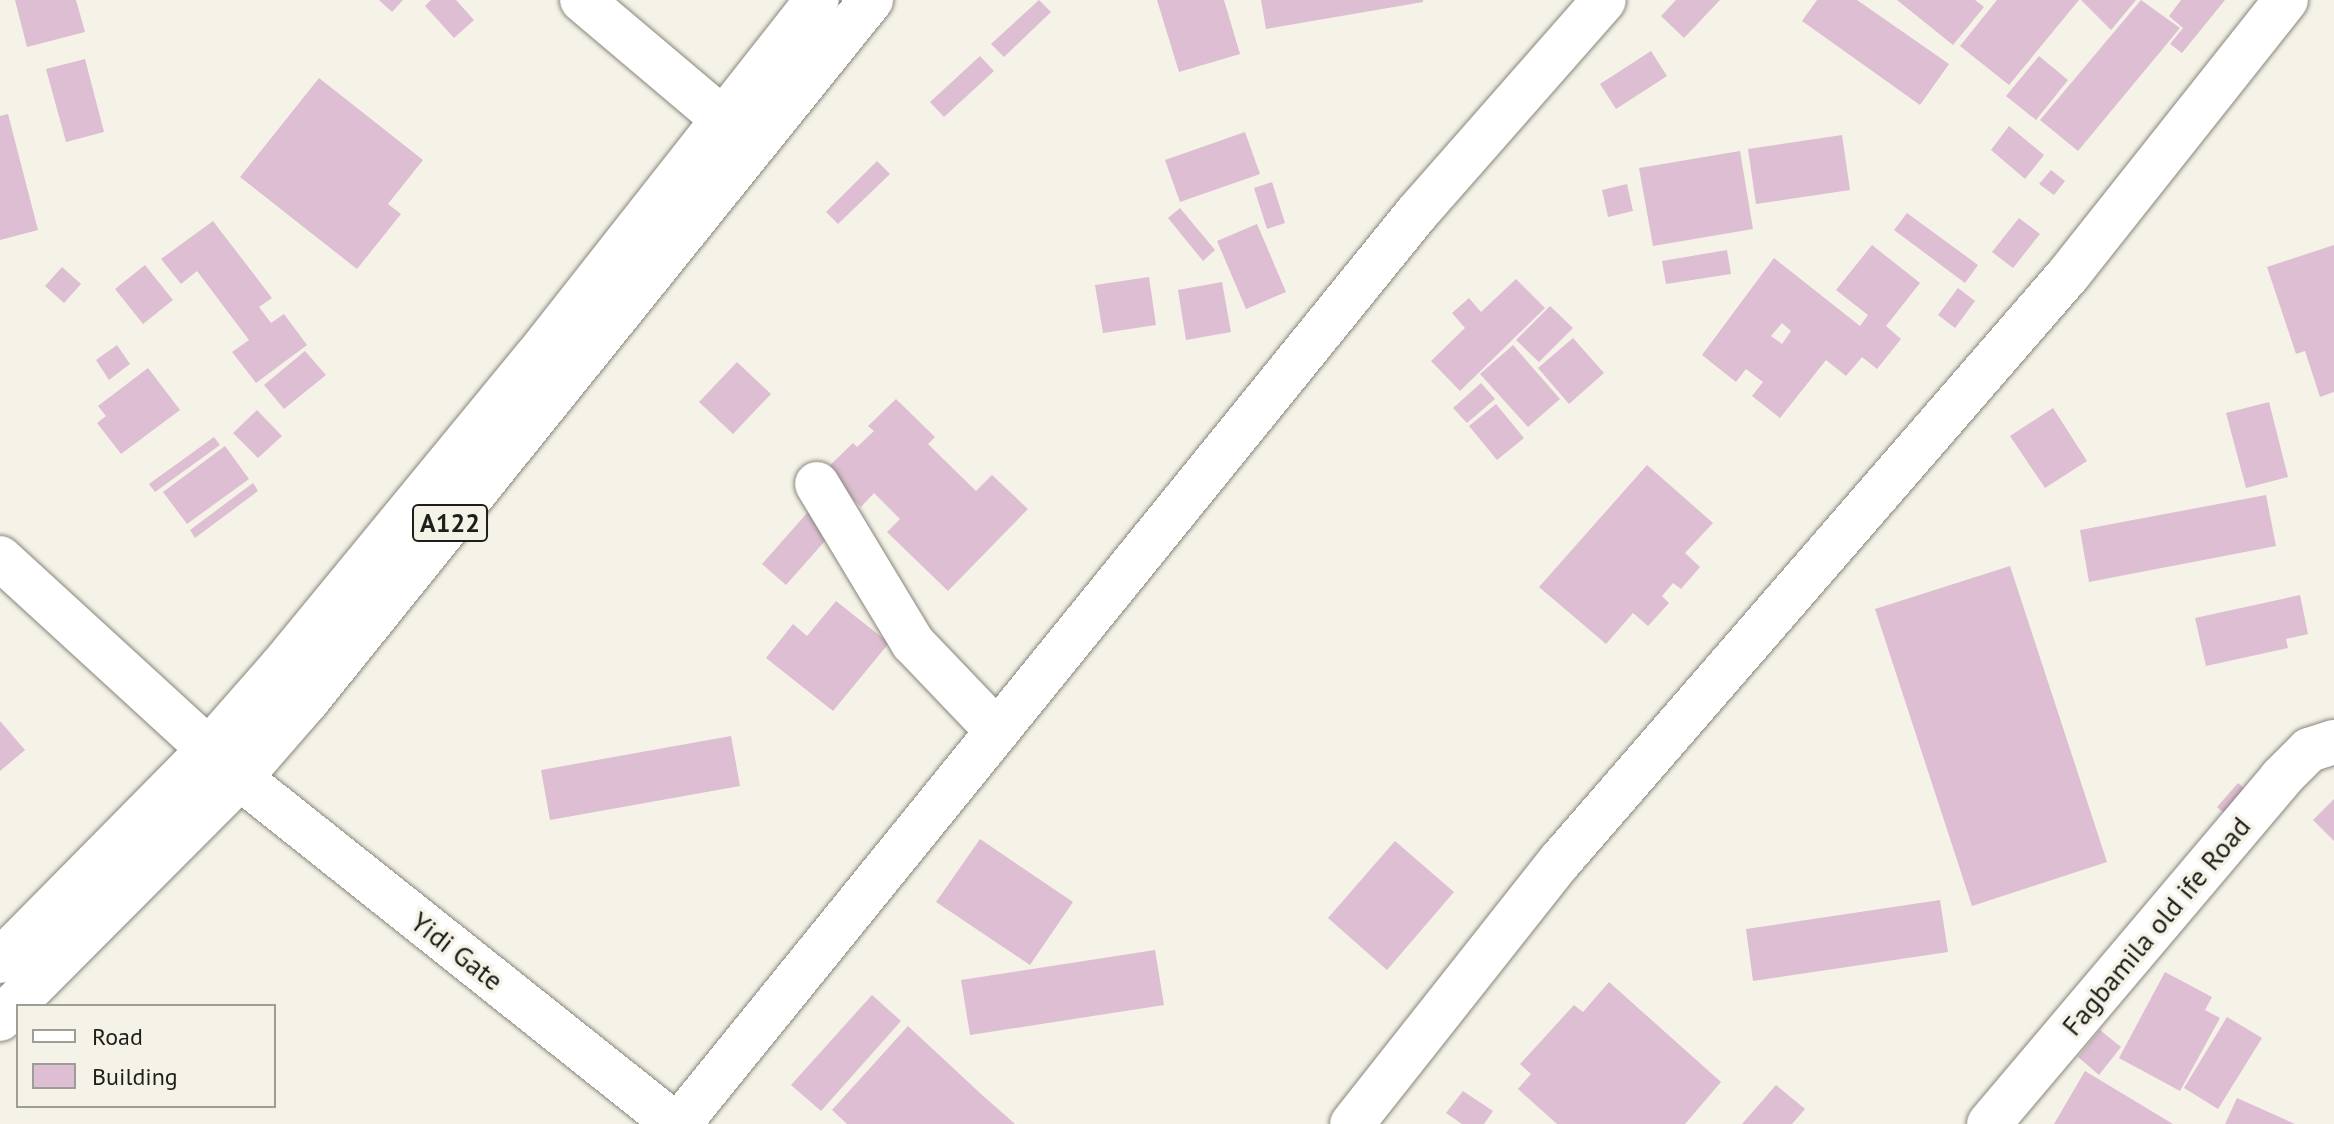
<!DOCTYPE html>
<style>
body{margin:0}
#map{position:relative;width:2334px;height:1124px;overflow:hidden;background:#f5f3e8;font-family:"PT Sans",sans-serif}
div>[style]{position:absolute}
.building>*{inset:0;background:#ddbed2}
.roads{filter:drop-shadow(0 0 2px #88857b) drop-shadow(0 0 2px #88857b)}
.minor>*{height:44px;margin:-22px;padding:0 22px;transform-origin:22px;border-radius:22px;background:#fff}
.major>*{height:44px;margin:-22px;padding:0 22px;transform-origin:22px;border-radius:22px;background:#fff}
.highway>*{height:44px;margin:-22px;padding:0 22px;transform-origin:22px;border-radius:22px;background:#fff}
span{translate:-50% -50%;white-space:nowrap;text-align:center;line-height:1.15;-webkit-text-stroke:7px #f5f3e8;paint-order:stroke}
.shield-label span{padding:2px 6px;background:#f5f3e8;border:2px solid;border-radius:6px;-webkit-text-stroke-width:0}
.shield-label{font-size:26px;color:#1f1e1a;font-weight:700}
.street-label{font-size:28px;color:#1f1e1a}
.legend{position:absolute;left:16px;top:1004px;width:260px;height:104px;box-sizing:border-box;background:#f5f3e8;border:2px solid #9f9e96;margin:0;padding:10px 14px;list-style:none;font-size:24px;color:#1f1e1a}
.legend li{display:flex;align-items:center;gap:16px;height:40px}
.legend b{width:40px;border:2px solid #9f9e96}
</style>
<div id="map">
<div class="building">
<div style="clip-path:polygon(15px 0,76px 0,85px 32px,27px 47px)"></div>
<div style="clip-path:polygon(379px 0,403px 0,392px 12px)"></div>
<div style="clip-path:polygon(431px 0,456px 0,474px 20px,454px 38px,425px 6px)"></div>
<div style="clip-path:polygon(1039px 0,1051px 12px,1004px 57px,991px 44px)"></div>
<div style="clip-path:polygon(1157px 0,1224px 0,1240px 54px,1179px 72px)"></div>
<div style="clip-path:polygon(1261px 0,1423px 0,1423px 2px,1266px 29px)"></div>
<div style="clip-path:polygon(1676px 0,1720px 0,1684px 38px,1661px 16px)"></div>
<div style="clip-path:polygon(1817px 0,1857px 0,1949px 64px,1920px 105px,1802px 21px)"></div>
<div style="clip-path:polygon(1897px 0,1975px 0,1984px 7px,1953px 45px)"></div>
<div style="clip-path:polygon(1997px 0,2079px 0,2009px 85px,1960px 46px)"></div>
<div style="clip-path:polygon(2081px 0,2136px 0,2111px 30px)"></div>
<div style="clip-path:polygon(2141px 0,2180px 28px,2078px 151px,2040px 120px)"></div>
<div style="clip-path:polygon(2181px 0,2225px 0,2182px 53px,2170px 44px,2183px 28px,2169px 16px)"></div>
<div style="clip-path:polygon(1651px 51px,1667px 76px,1616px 109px,1600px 84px)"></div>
<div style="clip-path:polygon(980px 56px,994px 71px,944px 117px,930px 102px)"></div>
<div style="clip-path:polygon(2039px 56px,2068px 80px,2036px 120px,2006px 96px)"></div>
<div style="clip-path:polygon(85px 59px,104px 132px,66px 142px,46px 69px)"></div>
<div style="clip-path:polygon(319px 78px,423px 160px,388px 204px,401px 214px,357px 269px,240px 177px)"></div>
<div style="clip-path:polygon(8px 114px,38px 230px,0 240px,0 116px)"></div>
<div style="clip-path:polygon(2009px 126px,2044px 155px,2025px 179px,1991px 150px)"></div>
<div style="clip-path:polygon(1245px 132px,1260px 174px,1180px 202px,1165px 160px)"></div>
<div style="clip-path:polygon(1842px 135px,1850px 190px,1756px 204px,1748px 149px)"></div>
<div style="clip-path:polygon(1740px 151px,1753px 229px,1653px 246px,1639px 168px)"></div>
<div style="clip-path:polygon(877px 161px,890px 174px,838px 224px,826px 212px)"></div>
<div style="clip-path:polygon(2051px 170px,2065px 181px,2054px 195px,2039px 184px)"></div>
<div style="clip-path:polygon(1272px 182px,1285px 223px,1267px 229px,1254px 188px)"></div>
<div style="clip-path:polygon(1627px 184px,1633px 211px,1608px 217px,1602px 190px)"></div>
<div style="clip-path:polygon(1180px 208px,1215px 250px,1203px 261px,1168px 218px)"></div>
<div style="clip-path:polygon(1907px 213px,1978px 265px,1965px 283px,1894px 230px)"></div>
<div style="clip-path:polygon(2019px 218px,2040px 234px,2013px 268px,1992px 252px)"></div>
<div style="clip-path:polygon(213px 221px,272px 298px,259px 307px,271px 323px,284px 314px,307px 345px,256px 383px,232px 352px,249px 340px,197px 271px,181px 284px,161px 259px)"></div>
<div style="clip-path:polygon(1257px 224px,1286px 292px,1246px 309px,1217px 241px)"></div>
<div style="clip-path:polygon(evenodd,1872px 245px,1920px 283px,1886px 326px,1901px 339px,1877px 369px,1862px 357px,1846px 376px,1826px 360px,1780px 418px,1752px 396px,1763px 382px,1746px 369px,1736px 382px,1702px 355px,1774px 258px,1860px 326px,1868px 315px,1836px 290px,1872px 245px,1782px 323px,1791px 331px,1782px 344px,1771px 336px,1782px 323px)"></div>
<div style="clip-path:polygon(2334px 245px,2334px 392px,2320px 397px,2305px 351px,2296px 354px,2267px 267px)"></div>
<div style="clip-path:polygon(1727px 250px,1731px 274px,1666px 284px,1662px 261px)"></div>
<div style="clip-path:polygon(145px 265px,173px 300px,143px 324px,115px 289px)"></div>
<div style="clip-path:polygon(62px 267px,81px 284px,64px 303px,45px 286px)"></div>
<div style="clip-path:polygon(1149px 277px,1156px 325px,1103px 333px,1095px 285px)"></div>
<div style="clip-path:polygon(1516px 279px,1545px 308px,1460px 391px,1431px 361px,1465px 328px,1452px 313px,1469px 298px,1481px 312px)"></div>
<div style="clip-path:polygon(1222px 282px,1231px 332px,1186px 340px,1178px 290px)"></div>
<div style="clip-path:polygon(1958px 288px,1975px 301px,1955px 328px,1938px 315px)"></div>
<div style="clip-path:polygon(1550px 306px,1573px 328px,1539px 362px,1516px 340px)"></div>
<div style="clip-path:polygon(1573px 338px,1604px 373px,1569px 404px,1538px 368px)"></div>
<div style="clip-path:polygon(117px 345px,130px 364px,109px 380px,96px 360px)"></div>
<div style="clip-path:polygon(1513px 345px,1560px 399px,1528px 427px,1480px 374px)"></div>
<div style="clip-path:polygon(305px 351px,326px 375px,284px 409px,264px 385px)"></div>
<div style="clip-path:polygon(737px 362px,771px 394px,733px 434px,699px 402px)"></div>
<div style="clip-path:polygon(148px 368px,180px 410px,121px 454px,97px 423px,106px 416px,98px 406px)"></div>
<div style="clip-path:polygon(1481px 383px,1495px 399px,1467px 423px,1453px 408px)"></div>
<div style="clip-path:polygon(896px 399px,935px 437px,928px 444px,976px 491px,992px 475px,1028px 509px,948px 591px,887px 532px,900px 519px,874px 493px,861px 507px,824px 471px,853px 443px,857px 447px,874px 431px,868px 426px)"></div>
<div style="clip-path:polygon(2269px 402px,2288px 477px,2246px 488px,2226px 413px)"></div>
<div style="clip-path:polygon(1496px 404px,1524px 438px,1497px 460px,1469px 426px)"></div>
<div style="clip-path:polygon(2053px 408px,2087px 461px,2045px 488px,2010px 436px)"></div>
<div style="clip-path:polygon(257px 410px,282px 436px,258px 458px,233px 433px)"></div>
<div style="clip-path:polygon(214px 437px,220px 445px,155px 492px,149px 484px)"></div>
<div style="clip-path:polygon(225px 446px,249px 479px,187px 524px,163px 492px)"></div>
<div style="clip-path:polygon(1647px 465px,1713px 523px,1685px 553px,1700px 567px,1681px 589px,1673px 583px,1662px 596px,1669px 603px,1648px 626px,1633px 613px,1606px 644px,1539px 587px)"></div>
<div style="clip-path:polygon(253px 483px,258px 491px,195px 538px,190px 530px)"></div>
<div style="clip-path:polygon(2266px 495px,2276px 546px,2089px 582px,2080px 530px)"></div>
<div style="clip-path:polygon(815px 504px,839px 525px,786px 585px,762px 564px)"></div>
<div style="clip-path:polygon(2010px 566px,2107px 862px,1972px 906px,1875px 609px)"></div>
<div style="clip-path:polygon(2300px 595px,2308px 634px,2286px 639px,2288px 648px,2206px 666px,2195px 618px)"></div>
<div style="clip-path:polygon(836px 601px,889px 643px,833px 711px,766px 658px,793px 624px,807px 636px)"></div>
<div style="clip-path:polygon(0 721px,25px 750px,0 771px)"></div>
<div style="clip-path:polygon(731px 736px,740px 786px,550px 820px,541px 770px)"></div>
<div style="clip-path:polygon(2238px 783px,2258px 800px,2237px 824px,2217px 807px)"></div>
<div style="clip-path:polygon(2334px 799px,2334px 841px,2313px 820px)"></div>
<div style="clip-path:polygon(980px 839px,1073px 902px,1030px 965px,936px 902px)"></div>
<div style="clip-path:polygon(1395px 841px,1454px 892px,1387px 970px,1328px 918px)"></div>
<div style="clip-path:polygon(1940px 900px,1948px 952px,1753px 981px,1746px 929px)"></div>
<div style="clip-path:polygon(1155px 950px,1164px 1005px,970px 1035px,961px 980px)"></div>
<div style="clip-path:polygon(2165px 972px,2212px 997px,2205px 1010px,2220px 1018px,2180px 1091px,2119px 1058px)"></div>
<div style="clip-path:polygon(1609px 982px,1721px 1082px,1685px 1124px,1557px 1124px,1518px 1089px,1531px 1074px,1520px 1064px,1574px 1005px,1583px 1012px)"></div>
<div style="clip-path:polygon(872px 995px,901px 1021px,821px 1111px,791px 1085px)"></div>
<div style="clip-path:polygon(2227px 1017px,2262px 1038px,2218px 1109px,2184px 1088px)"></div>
<div style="clip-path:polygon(908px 1026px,981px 1094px,1015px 1124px,847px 1124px,832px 1110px)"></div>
<div style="clip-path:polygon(2100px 1030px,2121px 1047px,2099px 1075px,2078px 1057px)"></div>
<div style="clip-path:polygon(2085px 1071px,2173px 1124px,2054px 1124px)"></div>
<div style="clip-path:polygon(1776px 1085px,1805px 1109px,1792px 1124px,1742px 1124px)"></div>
<div style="clip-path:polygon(1463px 1091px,1493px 1111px,1484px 1124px,1462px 1124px,1446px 1113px)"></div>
<div style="clip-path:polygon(2237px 1098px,2295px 1124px,2225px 1124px)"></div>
</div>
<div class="roads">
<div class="minor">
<div style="left:817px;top:484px;width:186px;rotate:58.9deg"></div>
<div style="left:913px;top:643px;width:122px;rotate:46.3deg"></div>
<div style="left:0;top:558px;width:326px;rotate:42.5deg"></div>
<div style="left:240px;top:778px;width:556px;rotate:38.5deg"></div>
<div style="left:679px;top:1124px;width:1172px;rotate:-50.99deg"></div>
<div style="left:1417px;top:213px;width:283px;rotate:-48.7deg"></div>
<div style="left:1352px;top:1124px;width:335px;rotate:-51.7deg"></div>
<div style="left:1560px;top:861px;width:776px;rotate:-49.08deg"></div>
<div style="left:2068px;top:275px;width:351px;rotate:-51.6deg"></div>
<div style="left:1989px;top:1124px;width:453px;rotate:-49.8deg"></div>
<div style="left:2281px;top:778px;width:40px;rotate:-45deg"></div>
<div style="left:2309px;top:750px;width:26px;rotate:-18deg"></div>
</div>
<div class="major">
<div style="left:582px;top:0;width:221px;rotate:40.2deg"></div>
</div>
<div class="highway">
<div style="left:0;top:961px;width:296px;rotate:-45.4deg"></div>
<div style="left:208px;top:750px;width:111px;rotate:-48.7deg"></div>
<div style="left:281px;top:667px;width:401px;rotate:-50.6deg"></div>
<div style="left:536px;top:357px;width:454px;rotate:-51.8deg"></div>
<div style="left:0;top:1019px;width:340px;rotate:-45.1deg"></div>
<div style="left:240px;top:778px;width:102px;rotate:-49deg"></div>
<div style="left:307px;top:701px;width:900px;rotate:-51.18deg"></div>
</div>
</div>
<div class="shield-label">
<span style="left:450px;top:523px">A122</span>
</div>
<div class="street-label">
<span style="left:2156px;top:926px;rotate:-50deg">Fagbamila old ife Road</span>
<span style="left:457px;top:951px;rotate:38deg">Yidi Gate</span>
</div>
<ul class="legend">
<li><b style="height:10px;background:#fff"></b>Road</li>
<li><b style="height:22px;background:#ddbed2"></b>Building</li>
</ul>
</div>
